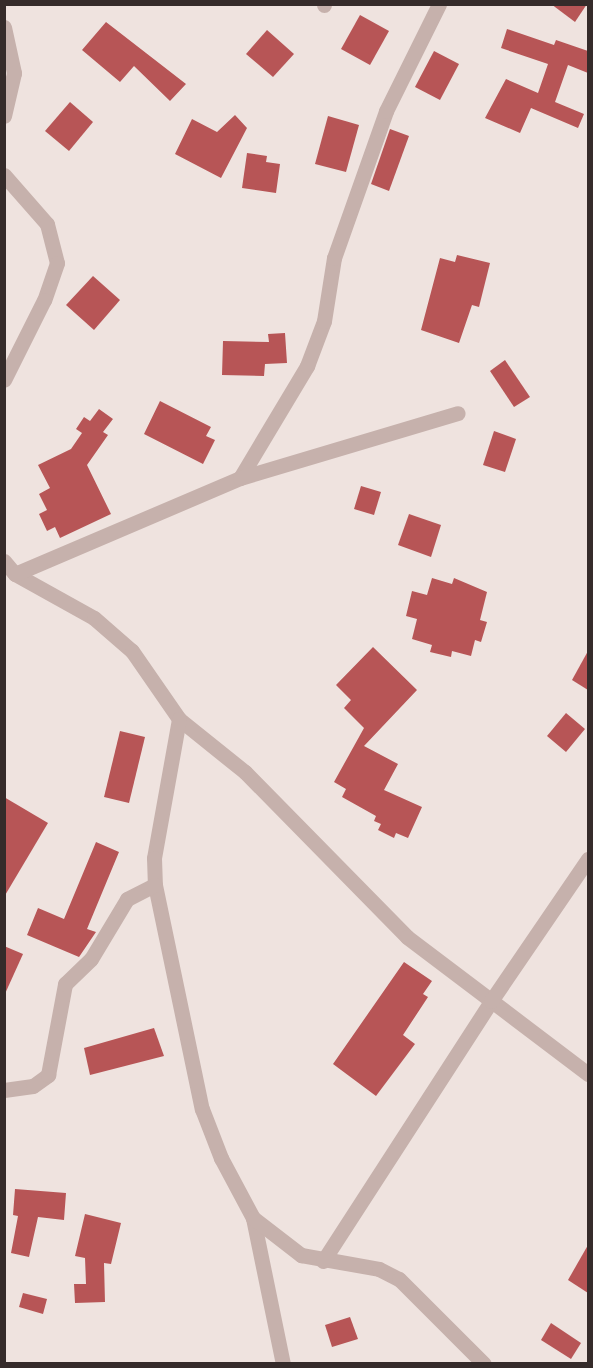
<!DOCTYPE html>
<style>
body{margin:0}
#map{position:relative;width:593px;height:1368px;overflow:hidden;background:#efe3df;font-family:"Sofia Sans Condensed",sans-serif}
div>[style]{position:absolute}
.building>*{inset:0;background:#b75556}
.minor>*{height:15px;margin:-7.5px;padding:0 7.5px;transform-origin:7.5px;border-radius:7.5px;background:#c6b1ac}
span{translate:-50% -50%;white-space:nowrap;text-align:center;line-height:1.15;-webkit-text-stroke:6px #f8eeeb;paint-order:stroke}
.frame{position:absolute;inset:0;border:6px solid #352b2a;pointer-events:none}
</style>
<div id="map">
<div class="building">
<div style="clip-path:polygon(551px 4px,587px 4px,575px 22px)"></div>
<div style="clip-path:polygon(360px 15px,389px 31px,370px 65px,341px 49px)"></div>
<div style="clip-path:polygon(106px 22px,186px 84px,170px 101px,134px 66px,120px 82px,82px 50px)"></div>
<div style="clip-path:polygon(507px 29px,554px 45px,556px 40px,588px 51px,588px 73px,568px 65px,555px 102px,584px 114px,578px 128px,531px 108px,520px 133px,485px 118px,506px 79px,538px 93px,548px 64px,501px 48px)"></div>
<div style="clip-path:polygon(267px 30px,294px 54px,273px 77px,246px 54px)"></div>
<div style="clip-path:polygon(434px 51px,459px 64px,440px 100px,415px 87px)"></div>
<div style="clip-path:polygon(70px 102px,93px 122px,69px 151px,45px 131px)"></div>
<div style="clip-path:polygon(235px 115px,247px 128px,221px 178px,175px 154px,192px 119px,217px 132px)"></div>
<div style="clip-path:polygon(328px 116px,359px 125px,346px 172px,315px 164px)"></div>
<div style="clip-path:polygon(390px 129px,409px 136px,389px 191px,371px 184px)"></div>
<div style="clip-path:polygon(247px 153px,267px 156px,266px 162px,280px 164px,276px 193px,242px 188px)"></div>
<div style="clip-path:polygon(457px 255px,490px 263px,479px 307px,472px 305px,459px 343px,421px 330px,440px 258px,455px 262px)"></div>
<div style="clip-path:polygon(93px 276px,120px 300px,94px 330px,66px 305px)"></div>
<div style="clip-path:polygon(285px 333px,287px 363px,265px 364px,264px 376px,222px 375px,223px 341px,269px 342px,268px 334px)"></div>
<div style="clip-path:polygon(505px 360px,530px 397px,514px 407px,490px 371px)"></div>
<div style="clip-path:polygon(160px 401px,211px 427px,206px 436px,215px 440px,203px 464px,144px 434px)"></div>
<div style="clip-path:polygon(99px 409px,113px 419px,103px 432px,108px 435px,87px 465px,111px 514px,60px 538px,55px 527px,47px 531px,39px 514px,47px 510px,39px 494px,50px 488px,38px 465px,71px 449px,82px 433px,76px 429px,84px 417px,90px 421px)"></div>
<div style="clip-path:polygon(494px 431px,516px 439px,505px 472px,483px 465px)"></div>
<div style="clip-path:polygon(361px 486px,381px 492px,374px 515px,354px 509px)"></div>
<div style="clip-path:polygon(409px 514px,441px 525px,431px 557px,398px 545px)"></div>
<div style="clip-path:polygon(432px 578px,452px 584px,454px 578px,487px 592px,480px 620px,487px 622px,481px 642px,475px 640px,471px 656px,452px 651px,451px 657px,430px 652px,432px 645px,412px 639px,417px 619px,406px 616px,412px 591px,427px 595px)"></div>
<div style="clip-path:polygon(373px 647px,417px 690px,364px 746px,398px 764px,384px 790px,422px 807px,408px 838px,396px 833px,394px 838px,378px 830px,381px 824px,374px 821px,376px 816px,342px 797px,346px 789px,334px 782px,364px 728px,344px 708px,351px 700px,336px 685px)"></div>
<div style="clip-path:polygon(588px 651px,588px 690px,572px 680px)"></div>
<div style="clip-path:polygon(566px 713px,585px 729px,566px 752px,547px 736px)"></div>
<div style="clip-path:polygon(120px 731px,145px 737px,129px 803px,104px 797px)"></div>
<div style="clip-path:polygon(4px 797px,48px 823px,4px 897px)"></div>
<div style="clip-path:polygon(96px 842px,119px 852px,87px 929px,96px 932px,79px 957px,27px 935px,38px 908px,64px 919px)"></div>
<div style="clip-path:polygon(4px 946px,23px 954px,4px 996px)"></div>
<div style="clip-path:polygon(404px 962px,432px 981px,423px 994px,428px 997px,403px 1035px,415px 1044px,376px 1096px,333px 1064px)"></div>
<div style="clip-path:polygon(154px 1028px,164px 1056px,90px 1075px,84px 1048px)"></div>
<div style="clip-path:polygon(15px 1189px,66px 1193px,64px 1220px,38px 1217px,29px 1257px,11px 1253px,18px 1216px,13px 1215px)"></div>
<div style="clip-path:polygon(85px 1214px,121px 1223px,111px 1264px,104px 1263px,105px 1302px,75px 1303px,74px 1284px,86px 1284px,85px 1258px,75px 1256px)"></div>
<div style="clip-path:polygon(588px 1245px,588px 1293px,568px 1280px)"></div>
<div style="clip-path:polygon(23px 1293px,47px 1299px,43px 1314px,19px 1307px)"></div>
<div style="clip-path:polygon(350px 1317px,358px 1339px,332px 1347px,325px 1325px)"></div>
<div style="clip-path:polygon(551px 1323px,581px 1343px,571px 1359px,541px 1340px)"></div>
</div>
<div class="minor">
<div style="left:324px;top:5px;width:1px;rotate:-90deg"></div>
<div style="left:4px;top:27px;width:47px;rotate:77.7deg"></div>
<div style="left:14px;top:73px;width:44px;rotate:103.1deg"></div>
<div style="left:4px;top:175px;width:65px;rotate:48.7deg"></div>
<div style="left:47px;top:224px;width:40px;rotate:75.6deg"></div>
<div style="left:57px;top:263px;width:39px;rotate:109deg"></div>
<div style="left:44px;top:300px;width:89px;rotate:116.6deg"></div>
<div style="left:240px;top:478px;width:131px;rotate:-59.1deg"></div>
<div style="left:307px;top:366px;width:48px;rotate:-69.3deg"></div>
<div style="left:324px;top:321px;width:64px;rotate:-81deg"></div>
<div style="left:334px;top:258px;width:156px;rotate:-70.5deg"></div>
<div style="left:386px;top:111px;width:119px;rotate:-63.6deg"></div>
<div style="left:4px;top:561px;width:17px;rotate:50deg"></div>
<div style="left:15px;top:574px;width:90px;rotate:29.1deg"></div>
<div style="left:94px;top:618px;width:50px;rotate:41deg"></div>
<div style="left:132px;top:651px;width:83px;rotate:55.3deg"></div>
<div style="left:179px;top:719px;width:85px;rotate:38.8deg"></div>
<div style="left:245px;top:772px;width:231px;rotate:45.5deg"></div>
<div style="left:407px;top:937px;width:227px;rotate:37.1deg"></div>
<div style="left:15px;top:574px;width:245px;rotate:-23.1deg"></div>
<div style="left:240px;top:478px;width:227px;rotate:-16.6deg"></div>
<div style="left:179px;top:719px;width:141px;rotate:100.2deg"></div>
<div style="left:154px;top:858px;width:27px;rotate:88deg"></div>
<div style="left:155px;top:885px;width:229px;rotate:78.2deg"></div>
<div style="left:202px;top:1109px;width:53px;rotate:68.8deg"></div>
<div style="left:221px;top:1158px;width:68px;rotate:61.9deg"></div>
<div style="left:253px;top:1218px;width:149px;rotate:78.4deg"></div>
<div style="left:4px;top:1090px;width:29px;rotate:-8deg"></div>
<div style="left:33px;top:1086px;width:19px;rotate:-36deg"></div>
<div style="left:48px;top:1075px;width:93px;rotate:-79.4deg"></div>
<div style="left:65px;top:984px;width:36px;rotate:-44deg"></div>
<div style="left:91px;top:959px;width:70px;rotate:-59deg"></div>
<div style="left:127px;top:899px;width:31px;rotate:-27deg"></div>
<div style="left:253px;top:1218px;width:61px;rotate:37.6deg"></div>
<div style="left:301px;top:1255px;width:79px;rotate:10.2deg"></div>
<div style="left:379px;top:1269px;width:22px;rotate:27deg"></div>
<div style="left:399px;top:1279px;width:120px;rotate:45deg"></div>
<div style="left:323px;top:1261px;width:310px;rotate:-57.1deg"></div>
<div style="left:491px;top:1001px;width:172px;rotate:-55.7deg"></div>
</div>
<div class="frame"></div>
</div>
